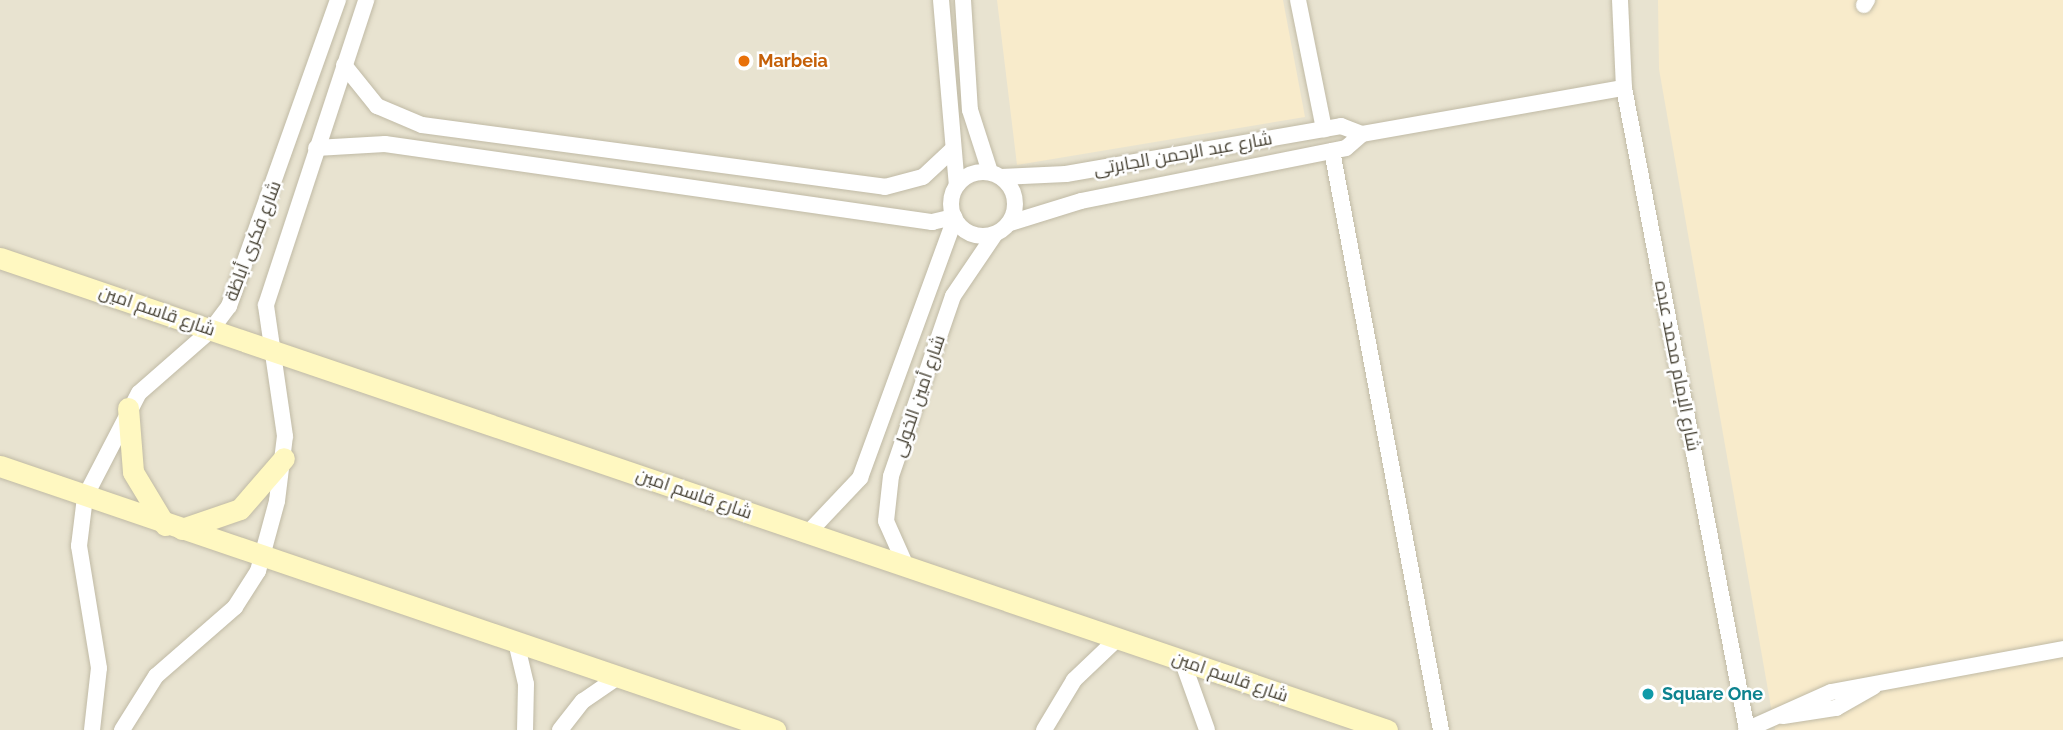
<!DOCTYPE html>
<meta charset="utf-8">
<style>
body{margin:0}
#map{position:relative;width:2063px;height:730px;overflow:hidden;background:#f3f0e3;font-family:Raleway,Cairo,sans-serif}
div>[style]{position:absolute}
.residential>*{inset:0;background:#e8e3d0}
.commercial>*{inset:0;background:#f8ebcb}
.roads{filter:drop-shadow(0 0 2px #c0baa5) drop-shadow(0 0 2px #c0baa5)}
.minor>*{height:16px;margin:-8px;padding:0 8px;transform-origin:8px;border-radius:8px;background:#fff}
.minor>.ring{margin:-8px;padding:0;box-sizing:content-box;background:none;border:16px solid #fff;border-radius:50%}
.secondary>*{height:21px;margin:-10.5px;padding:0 10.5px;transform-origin:10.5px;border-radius:10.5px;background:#fff8c1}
.dots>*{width:19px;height:19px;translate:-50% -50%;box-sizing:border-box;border:4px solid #fff;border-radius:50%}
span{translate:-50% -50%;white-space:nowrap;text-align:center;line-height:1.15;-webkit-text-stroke:5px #fff;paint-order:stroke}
.food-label{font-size:18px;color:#c56008;font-weight:700}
.left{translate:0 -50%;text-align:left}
.street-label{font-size:18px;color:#464133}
.culture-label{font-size:18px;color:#0d838f;font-weight:700}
</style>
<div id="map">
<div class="residential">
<div style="clip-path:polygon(0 0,2063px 0,2063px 730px,0 730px)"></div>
</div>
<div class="commercial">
<div style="clip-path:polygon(997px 0,1283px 0,1305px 117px,1017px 165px)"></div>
<div style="clip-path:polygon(1658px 0,2063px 0,2063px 730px,1775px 730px,1659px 69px)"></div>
</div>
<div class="roads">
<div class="minor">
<div style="left:941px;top:0;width:186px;rotate:85.1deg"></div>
<div style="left:963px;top:0;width:110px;rotate:86.4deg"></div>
<div style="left:970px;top:110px;width:65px;rotate:72.1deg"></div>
<div style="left:1298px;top:0;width:132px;rotate:78.6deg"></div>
<div style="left:1620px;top:0;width:88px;rotate:87.4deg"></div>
<div style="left:1624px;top:88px;width:654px;rotate:79.15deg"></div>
<div style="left:1864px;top:5px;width:6px;rotate:-59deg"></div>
<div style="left:344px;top:65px;width:53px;rotate:51.2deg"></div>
<div style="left:377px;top:106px;width:49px;rotate:22.9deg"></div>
<div style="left:422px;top:125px;width:467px;rotate:7.6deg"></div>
<div style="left:885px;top:187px;width:39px;rotate:-15deg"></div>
<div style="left:923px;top:177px;width:38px;rotate:-43deg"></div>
<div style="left:316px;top:148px;width:69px;rotate:-3.3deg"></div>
<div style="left:385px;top:144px;width:553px;rotate:8.12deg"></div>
<div style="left:932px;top:222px;width:23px;rotate:-13deg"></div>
<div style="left:1332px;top:151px;width:589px;rotate:79.34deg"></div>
<div class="ring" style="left:951px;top:172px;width:48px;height:48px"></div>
<div style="left:1001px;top:177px;width:65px;rotate:-2.6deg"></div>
<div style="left:1066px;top:174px;width:279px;rotate:-9.9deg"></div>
<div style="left:1341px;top:126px;width:22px;rotate:21deg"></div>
<div style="left:1010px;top:223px;width:74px;rotate:-17.2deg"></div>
<div style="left:1081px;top:201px;width:270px;rotate:-11.3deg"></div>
<div style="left:1346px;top:148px;width:21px;rotate:-41deg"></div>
<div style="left:1362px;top:134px;width:266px;rotate:-10deg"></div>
<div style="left:808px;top:533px;width:76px;rotate:-46.6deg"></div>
<div style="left:860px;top:478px;width:276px;rotate:-69.9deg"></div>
<div style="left:906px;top:566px;width:49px;rotate:-114deg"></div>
<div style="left:886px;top:521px;width:45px;rotate:-83.7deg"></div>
<div style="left:891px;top:476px;width:190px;rotate:-71deg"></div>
<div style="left:953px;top:296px;width:75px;rotate:-55.9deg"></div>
<div style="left:516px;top:642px;width:43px;rotate:76.6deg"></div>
<div style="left:526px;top:684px;width:46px;rotate:91.2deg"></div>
<div style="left:1182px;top:660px;width:74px;rotate:70.3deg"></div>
<div style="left:1783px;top:716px;width:54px;rotate:-8.6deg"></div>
<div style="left:1836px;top:708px;width:43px;rotate:-29.6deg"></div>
<div style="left:92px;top:730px;width:62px;rotate:-83.6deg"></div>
<div style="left:99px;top:668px;width:124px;rotate:-99.3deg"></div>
<div style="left:79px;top:546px;width:49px;rotate:-83deg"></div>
<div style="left:85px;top:497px;width:117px;rotate:-62.6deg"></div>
<div style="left:139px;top:393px;width:96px;rotate:-41.2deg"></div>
<div style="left:211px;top:330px;width:30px;rotate:-53deg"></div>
<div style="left:229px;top:306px;width:325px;rotate:-70.4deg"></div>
<div style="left:122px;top:730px;width:64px;rotate:-57.8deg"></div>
<div style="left:156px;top:676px;width:105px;rotate:-41.1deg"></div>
<div style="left:235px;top:607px;width:43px;rotate:-57.4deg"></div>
<div style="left:258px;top:571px;width:73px;rotate:-74.8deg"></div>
<div style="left:277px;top:501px;width:65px;rotate:-83deg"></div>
<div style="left:285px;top:436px;width:132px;rotate:-98.3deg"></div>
<div style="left:266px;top:305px;width:321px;rotate:-71.8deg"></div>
<div style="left:560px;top:730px;width:37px;rotate:-52deg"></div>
<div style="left:583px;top:701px;width:42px;rotate:-34.4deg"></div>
<div style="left:1044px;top:730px;width:58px;rotate:-59deg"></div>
<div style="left:1074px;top:680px;width:58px;rotate:-43.6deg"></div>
<div style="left:1746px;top:730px;width:93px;rotate:-24.1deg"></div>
<div style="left:1831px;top:692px;width:236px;rotate:-10.5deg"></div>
</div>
<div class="secondary">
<div style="left:0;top:258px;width:1465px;rotate:18.79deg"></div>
<div style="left:128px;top:408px;width:64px;rotate:85.5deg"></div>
<div style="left:133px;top:472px;width:62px;rotate:58.9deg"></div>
<div style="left:0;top:466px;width:819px;rotate:18.81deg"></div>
<div style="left:182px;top:529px;width:61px;rotate:-19deg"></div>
<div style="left:240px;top:509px;width:67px;rotate:-49.2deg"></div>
</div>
</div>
<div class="dots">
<div style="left:744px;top:61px;background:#e8710a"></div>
<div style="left:1648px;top:694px;background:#0f9aa8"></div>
</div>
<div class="food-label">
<span class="left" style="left:758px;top:61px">Marbeia</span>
</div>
<div class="street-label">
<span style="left:1183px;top:154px;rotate:-10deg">شارع عبد الرحمن الجابرتى</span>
<span style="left:253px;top:241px;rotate:-69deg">شارع فكرى أباظة</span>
<span style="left:157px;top:311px;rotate:19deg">شارع قاسم امين</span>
<span style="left:1677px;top:366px;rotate:79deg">شارع الإمام محمد عبده</span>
<span style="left:919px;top:396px;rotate:-71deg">شارع أمين الخولى</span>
<span style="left:694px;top:494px;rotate:19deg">شارع قاسم امين</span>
<span style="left:1230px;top:677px;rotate:19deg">شارع قاسم امين</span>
</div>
<div class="culture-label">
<span class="left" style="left:1662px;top:694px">Square One</span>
</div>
</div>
